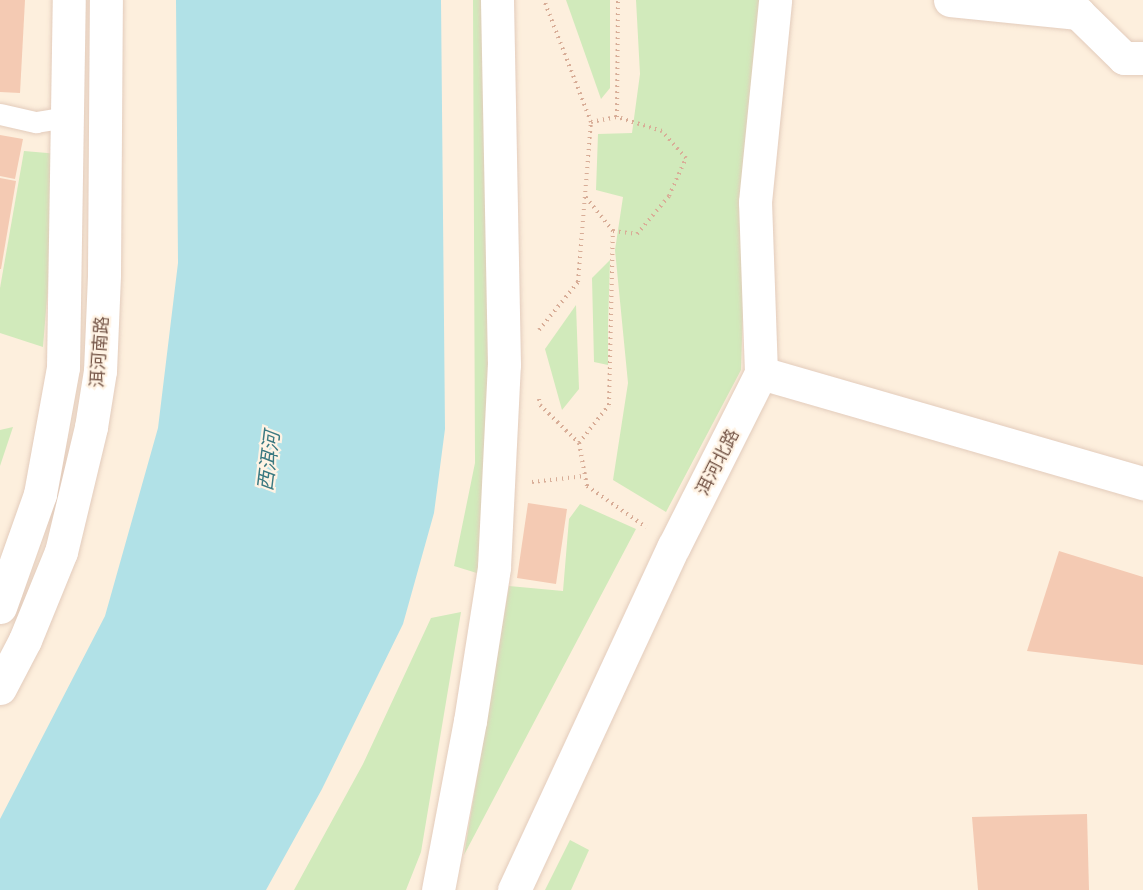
<!DOCTYPE html>
<meta charset="utf-8">
<style>
body{margin:0}
#map{position:relative;width:1143px;height:890px;overflow:hidden;background:#fdefdd;font-family:Lato,"Noto Sans SC",sans-serif}
div>[style]{position:absolute}
.green>*{inset:0;background:#d1eabb}
.water>*{inset:0;background:#b1e1e7}
.building>*{inset:0;background:#f4cab3}
.path>*{height:4px;margin-top:-2px;transform-origin:0;background:repeating-linear-gradient(90deg,#d8ad97 0 1.5px,transparent 0 6px)}
.roads{filter:drop-shadow(0 0 2px #e3ccbc) drop-shadow(0 0 2px #e3ccbc)}
.lane>*{height:21px;margin:-10.5px;padding:0 10.5px;transform-origin:10.5px;border-radius:10.5px;background:#fff}
.street>*{height:33px;margin:-16.5px;padding:0 16.5px;transform-origin:16.5px;border-radius:16.5px;background:#fff}
.secondary>*{height:33px;margin:-16.5px;padding:0 16.5px;transform-origin:16.5px;border-radius:16.5px;background:#fff}
span{translate:-50% -50%;white-space:nowrap;text-align:center;line-height:1.15;-webkit-text-stroke:4.5px #fff3e4;paint-order:stroke}
.street-label{font-size:18px;color:#735345}
.water-label{font-size:20px;color:#3b7981;font-style:italic}
</style>
<div id="map">
<div class="green">
<div style="clip-path:polygon(473px 0,488px 0,491px 441px,480px 574px,454px 566px,475px 463px)"></div>
<div style="clip-path:polygon(566px 0,610px 0,610px 88px,601px 99px)"></div>
<div style="clip-path:polygon(636px 0,764px 0,750px 100px,741px 370px,666px 512px,613px 480px,628px 383px,615px 250px,623px 197px,596px 190px,598px 134px,632px 133px,640px 74px)"></div>
<div style="clip-path:polygon(24px 151px,59px 154px,43px 347px,0 333px,0 288px)"></div>
<div style="clip-path:polygon(610px 260px,608px 325px,608px 365px,594px 362px,592px 278px)"></div>
<div style="clip-path:polygon(576px 305px,579px 389px,562px 410px,545px 349px)"></div>
<div style="clip-path:polygon(13px 427px,0 466px,0 430px)"></div>
<div style="clip-path:polygon(580px 504px,636px 529px,464px 855px,509px 586px,563px 591px,569px 519px)"></div>
<div style="clip-path:polygon(461px 612px,421px 852px,406px 890px,294px 890px,363px 764px,431px 618px)"></div>
<div style="clip-path:polygon(570px 840px,589px 850px,571px 890px,545px 890px)"></div>
</div>
<div class="water">
<div style="clip-path:polygon(176px 0,441px 0,445px 429px,434px 513px,403px 624px,322px 789px,266px 890px,0 890px,0 819px,105px 616px,158px 428px,178px 263px)"></div>
</div>
<div class="building">
<div style="clip-path:polygon(0 0,25px 0,20px 93px,0 92px)"></div>
<div style="clip-path:polygon(0 135px,23px 139px,15px 179px,0 176px)"></div>
<div style="clip-path:polygon(0 178px,16px 181px,1px 269px,0 269px)"></div>
<div style="clip-path:polygon(528px 503px,567px 509px,556px 584px,517px 578px)"></div>
<div style="clip-path:polygon(1059px 551px,1143px 577px,1143px 665px,1027px 651px)"></div>
<div style="clip-path:polygon(1087px 814px,1089px 890px,978px 890px,972px 817px)"></div>
</div>
<div class="path">
<div style="left:591px;top:122px;width:26px;rotate:-11deg"></div>
<div style="left:617px;top:117px;width:117px;rotate:-89.5deg"></div>
<div style="left:613px;top:231px;width:24px;rotate:7deg"></div>
<div style="left:637px;top:234px;width:50px;rotate:-49.9deg"></div>
<div style="left:669px;top:196px;width:42px;rotate:-65.9deg"></div>
<div style="left:686px;top:158px;width:36px;rotate:-132deg"></div>
<div style="left:662px;top:131px;width:47px;rotate:-162.7deg"></div>
<div style="left:539px;top:330px;width:62px;rotate:-50.9deg"></div>
<div style="left:578px;top:282px;width:161px;rotate:-85.4deg"></div>
<div style="left:591px;top:122px;width:131px;rotate:-111.1deg"></div>
<div style="left:539px;top:399px;width:6px;rotate:81deg"></div>
<div style="left:540px;top:405px;width:54px;rotate:44.3deg"></div>
<div style="left:579px;top:443px;width:44px;rotate:79.5deg"></div>
<div style="left:587px;top:486px;width:72px;rotate:34.8deg"></div>
<div style="left:579px;top:443px;width:48px;rotate:-51.7deg"></div>
<div style="left:609px;top:405px;width:174px;rotate:-88.7deg"></div>
<div style="left:613px;top:231px;width:45px;rotate:-128.7deg"></div>
<div style="left:532px;top:482px;width:53px;rotate:-6.5deg"></div>
</div>
<div class="roads">
<div class="lane">
<div style="left:0;top:114px;width:37px;rotate:13deg"></div>
<div style="left:36px;top:122px;width:32px;rotate:-9deg"></div>
</div>
<div class="street">
<div style="left:950px;top:0;width:129px;rotate:5.8deg"></div>
<div style="left:1078px;top:13px;width:64px;rotate:44.4deg"></div>
<div style="left:1124px;top:58px;width:19px"></div>
<div style="left:438px;top:890px;width:172px;rotate:-79.3deg"></div>
<div style="left:470px;top:721px;width:156px;rotate:-81.1deg"></div>
<div style="left:494px;top:567px;width:202px;rotate:-87.2deg"></div>
<div style="left:504px;top:365px;width:365px;rotate:-91.1deg"></div>
</div>
<div class="secondary">
<div style="left:761px;top:373px;width:398px;rotate:16.1deg"></div>
<div style="left:0;top:607px;width:120px;rotate:-70.5deg"></div>
<div style="left:40px;top:494px;width:129px;rotate:-79.7deg"></div>
<div style="left:63px;top:367px;width:367px;rotate:-89.1deg"></div>
<div style="left:0;top:688px;width:54px;rotate:-62.5deg"></div>
<div style="left:25px;top:640px;width:95px;rotate:-67.8deg"></div>
<div style="left:61px;top:552px;width:129px;rotate:-76.5deg"></div>
<div style="left:91px;top:427px;width:57px;rotate:-80.9deg"></div>
<div style="left:100px;top:371px;width:97px;rotate:-87.6deg"></div>
<div style="left:104px;top:274px;width:274px;rotate:-89.6deg"></div>
<div style="left:514px;top:890px;width:379px;rotate:-65.1deg"></div>
<div style="left:674px;top:546px;width:194px;rotate:-63.3deg"></div>
<div style="left:761px;top:373px;width:171px;rotate:-92deg"></div>
<div style="left:755px;top:202px;width:203px;rotate:-84.3deg"></div>
</div>
</div>
<div class="street-label">
<span style="left:99px;top:352px;rotate:-86deg">洱河南路</span>
<span style="left:717px;top:462px;rotate:-63deg">洱河北路</span>
</div>
<div class="water-label">
<span style="left:268px;top:461px;rotate:-83deg">西洱河</span>
</div>
</div>
